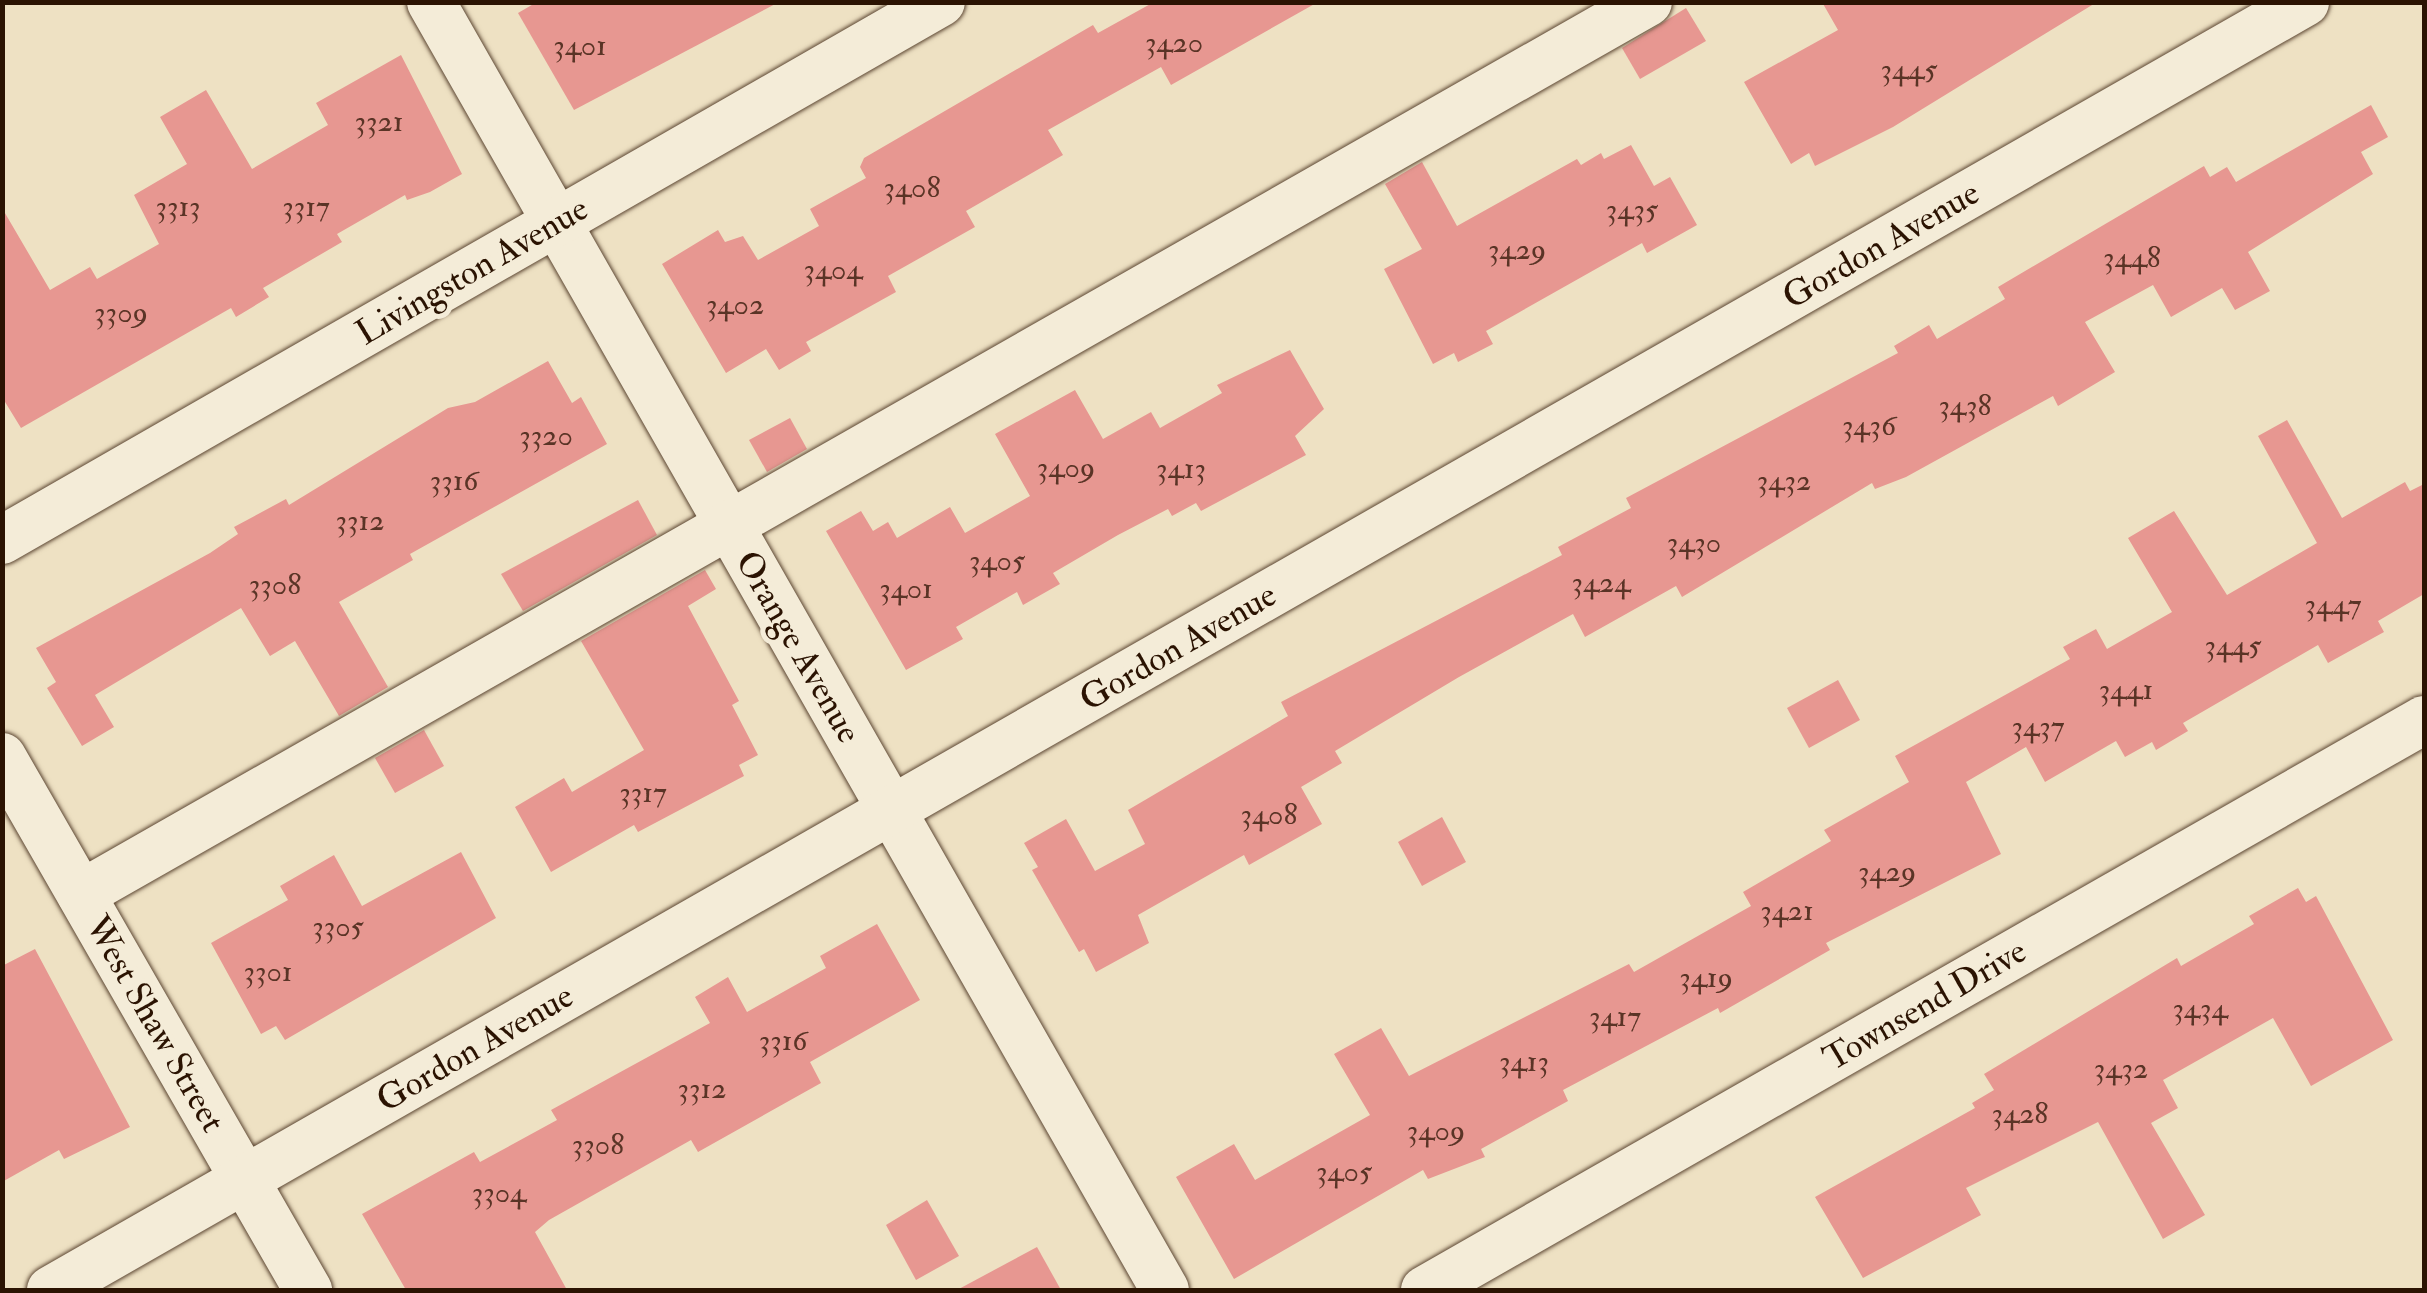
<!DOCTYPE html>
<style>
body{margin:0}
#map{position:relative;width:2427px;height:1293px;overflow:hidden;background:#eee1c3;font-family:"IM FELL Double Pica",serif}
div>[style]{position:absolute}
.building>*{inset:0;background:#e79791}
.roads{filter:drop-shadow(0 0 2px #5c4632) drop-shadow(0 0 2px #5c4632)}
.minor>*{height:48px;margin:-24px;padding:0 24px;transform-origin:24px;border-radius:24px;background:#f4ecd8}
span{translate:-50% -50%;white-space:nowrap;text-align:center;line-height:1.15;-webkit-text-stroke:10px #f4ecd8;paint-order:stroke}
.number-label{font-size:30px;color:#5a3426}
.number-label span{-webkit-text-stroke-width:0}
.street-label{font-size:35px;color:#2b1302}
.frame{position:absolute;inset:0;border:5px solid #2b1302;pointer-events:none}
</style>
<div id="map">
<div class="building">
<div style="clip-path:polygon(537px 2px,779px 2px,574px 110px,518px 13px)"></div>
<div style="clip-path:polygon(1154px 2px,1318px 2px,1171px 85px,1161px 67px,1048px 130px,1063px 155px,966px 211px,975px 227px,888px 276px,896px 292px,806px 342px,811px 351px,779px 370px,766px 349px,726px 373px,662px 264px,718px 230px,725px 242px,743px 236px,758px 260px,819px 226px,810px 209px,866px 178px,860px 167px,864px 158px,1093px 25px,1098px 33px)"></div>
<div style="clip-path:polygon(1822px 2px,2097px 2px,1893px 127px,1815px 166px,1809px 153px,1791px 164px,1744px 82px,1838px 30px)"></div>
<div style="clip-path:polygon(1686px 8px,1706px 41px,1640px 79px,1622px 48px)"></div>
<div style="clip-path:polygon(401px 55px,462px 174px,430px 192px,407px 200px,405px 195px,337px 234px,342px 242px,263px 288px,269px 297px,236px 317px,231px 308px,21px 428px,2px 397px,2px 208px,50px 290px,90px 267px,97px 279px,159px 244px,134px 195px,187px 164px,160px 117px,206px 90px,252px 169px,328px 125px,316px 103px)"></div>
<div style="clip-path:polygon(2371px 105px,2388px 137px,2361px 152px,2373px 174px,2248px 252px,2270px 291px,2235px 310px,2222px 288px,2171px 317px,2153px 285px,2085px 322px,2115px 372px,2058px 406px,2053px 396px,1906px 477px,1875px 489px,1872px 483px,1682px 597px,1676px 586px,1585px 637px,1573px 614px,1459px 677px,1335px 751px,1342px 763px,1301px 787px,1322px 824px,1249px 865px,1244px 855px,1138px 915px,1149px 943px,1096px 972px,1084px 949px,1079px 952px,1032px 870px,1038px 867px,1024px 843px,1066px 819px,1095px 871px,1145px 844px,1128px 810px,1288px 716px,1281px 702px,1562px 555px,1558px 547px,1631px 508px,1626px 498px,1898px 353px,1894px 346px,1929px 325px,1937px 339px,2005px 299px,1998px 287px,2204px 166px,2210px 177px,2227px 167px,2236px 182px)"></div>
<div style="clip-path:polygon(1631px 145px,1654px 186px,1670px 177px,1697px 225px,1647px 253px,1642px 243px,1486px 331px,1493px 344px,1458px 362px,1454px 353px,1433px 364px,1384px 269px,1422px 249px,1385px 184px,1422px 162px,1457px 226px,1577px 159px,1581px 165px,1601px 153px,1604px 159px)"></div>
<div style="clip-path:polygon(1290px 350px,1324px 409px,1295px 436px,1306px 455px,1201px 511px,1196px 503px,1172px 516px,1168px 509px,1118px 535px,1053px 573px,1060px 584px,1023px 605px,1017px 592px,956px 627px,963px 639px,906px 670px,826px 531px,861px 511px,873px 531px,888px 522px,897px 538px,950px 507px,965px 533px,1030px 496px,995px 434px,1075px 390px,1103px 439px,1151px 412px,1160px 428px,1222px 393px,1217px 385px)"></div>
<div style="clip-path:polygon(548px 361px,572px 403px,581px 397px,607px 444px,410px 554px,413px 560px,339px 602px,388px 687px,339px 716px,295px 641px,270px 656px,241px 608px,95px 695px,114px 727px,82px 746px,47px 688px,56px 682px,36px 648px,210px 553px,238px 534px,234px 527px,286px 499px,289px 505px,448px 408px,475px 402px)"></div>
<div style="clip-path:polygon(790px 418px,807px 449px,767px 472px,749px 440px)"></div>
<div style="clip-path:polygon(2287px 420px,2342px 518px,2405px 482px,2410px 491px,2424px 484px,2424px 594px,2378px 621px,2384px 632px,2328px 663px,2318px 645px,2183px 723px,2188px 731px,2156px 750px,2152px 742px,2125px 757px,2116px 741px,2045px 782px,2026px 747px,1966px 782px,2001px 854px,1826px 943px,1830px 950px,1720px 1013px,1718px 1008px,1563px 1090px,1568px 1101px,1481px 1149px,1485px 1157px,1428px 1179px,1423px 1170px,1234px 1279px,1176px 1177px,1234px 1144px,1255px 1180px,1370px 1115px,1334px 1054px,1381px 1028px,1409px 1076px,1629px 964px,1634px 972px,1751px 906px,1743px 892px,1831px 841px,1824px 830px,1909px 782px,1895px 756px,2070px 659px,2063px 647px,2096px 629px,2107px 649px,2172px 612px,2128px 538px,2174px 511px,2227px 595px,2317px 543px,2258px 436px)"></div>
<div style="clip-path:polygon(638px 500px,657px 535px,523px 611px,501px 574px)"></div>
<div style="clip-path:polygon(705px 570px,716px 589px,688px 606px,739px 701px,732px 705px,758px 755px,739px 765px,744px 776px,638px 832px,634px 825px,551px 872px,515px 807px,564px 778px,572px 792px,644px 750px,581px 641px)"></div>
<div style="clip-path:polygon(1838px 680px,1860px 720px,1809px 748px,1787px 708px)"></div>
<div style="clip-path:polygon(424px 730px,444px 766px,395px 793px,375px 758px)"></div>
<div style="clip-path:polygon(1442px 817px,1466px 862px,1422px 886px,1398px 842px)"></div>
<div style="clip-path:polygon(461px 852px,496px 918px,285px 1040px,276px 1026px,261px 1034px,211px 943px,288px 900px,280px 886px,334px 855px,362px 906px)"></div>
<div style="clip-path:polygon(2298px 888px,2306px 902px,2316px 896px,2393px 1040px,2311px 1086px,2273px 1018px,2163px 1080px,2178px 1108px,2151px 1123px,2205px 1215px,2163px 1239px,2098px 1122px,1966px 1188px,1981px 1215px,1863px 1278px,1815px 1197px,1975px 1108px,1972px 1103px,1994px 1090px,1984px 1074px,2177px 958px,2181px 966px,2254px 924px,2249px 916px)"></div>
<div style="clip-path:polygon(877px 924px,920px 1000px,810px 1062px,821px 1083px,698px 1152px,691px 1140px,549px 1220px,535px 1232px,567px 1290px,406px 1290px,362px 1214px,474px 1152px,480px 1162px,557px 1120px,551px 1110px,710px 1023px,695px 997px,728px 977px,747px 1012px,826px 968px,820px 956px)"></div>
<div style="clip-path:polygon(35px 949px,130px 1127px,64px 1159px,59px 1150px,2px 1182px,2px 966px)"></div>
<div style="clip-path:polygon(927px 1200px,959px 1256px,916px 1280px,886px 1225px)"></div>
<div style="clip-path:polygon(1037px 1247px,1061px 1290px,957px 1290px)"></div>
</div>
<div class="roads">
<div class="minor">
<div style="left:431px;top:2px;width:1482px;rotate:60.32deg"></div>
<div style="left:2px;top:540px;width:1082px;rotate:-29.81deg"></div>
<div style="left:2px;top:757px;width:615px;rotate:60.14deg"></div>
<div style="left:81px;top:894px;width:1803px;rotate:-29.65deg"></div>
<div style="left:51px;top:1290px;width:2596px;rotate:-29.74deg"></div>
<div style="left:1425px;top:1290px;width:1150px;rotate:-29.71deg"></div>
</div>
</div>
<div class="number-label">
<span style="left:1174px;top:43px">3420</span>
<span style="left:580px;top:46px">3401</span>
<span style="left:1909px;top:70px">3445</span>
<span style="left:379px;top:122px">3321</span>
<span style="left:912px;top:188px">3408</span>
<span style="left:178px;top:207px">3313</span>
<span style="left:306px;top:207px">3317</span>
<span style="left:1632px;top:210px">3435</span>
<span style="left:1517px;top:250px">3429</span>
<span style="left:2132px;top:258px">3448</span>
<span style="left:833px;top:270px">3404</span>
<span style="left:735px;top:305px">3402</span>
<span style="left:121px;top:313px">3309</span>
<span style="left:1965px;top:406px">3438</span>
<span style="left:1869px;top:426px">3436</span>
<span style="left:546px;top:436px">3320</span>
<span style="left:1066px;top:468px">3409</span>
<span style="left:1181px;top:469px">3413</span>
<span style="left:454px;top:481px">3316</span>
<span style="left:1784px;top:481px">3432</span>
<span style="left:360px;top:521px">3312</span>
<span style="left:1694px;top:543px">3430</span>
<span style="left:997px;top:561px">3405</span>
<span style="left:1601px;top:583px">3424</span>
<span style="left:275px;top:585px">3308</span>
<span style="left:906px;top:589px">3401</span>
<span style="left:2333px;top:605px">3447</span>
<span style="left:2233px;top:646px">3445</span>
<span style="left:2126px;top:690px">3441</span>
<span style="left:2038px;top:727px">3437</span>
<span style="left:643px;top:793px">3317</span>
<span style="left:1269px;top:815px">3408</span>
<span style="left:1887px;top:872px">3429</span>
<span style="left:1787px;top:911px">3421</span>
<span style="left:338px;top:927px">3305</span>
<span style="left:268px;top:972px">3301</span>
<span style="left:1706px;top:978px">3419</span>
<span style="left:2200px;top:1009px">3434</span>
<span style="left:1615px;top:1017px">3417</span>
<span style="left:783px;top:1041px">3316</span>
<span style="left:1524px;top:1062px">3413</span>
<span style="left:2121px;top:1069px">3432</span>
<span style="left:702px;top:1089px">3312</span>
<span style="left:2020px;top:1114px">3428</span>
<span style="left:1436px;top:1131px">3409</span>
<span style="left:598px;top:1145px">3308</span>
<span style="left:1344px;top:1172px">3405</span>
<span style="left:499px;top:1193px">3304</span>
</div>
<div class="street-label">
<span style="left:1881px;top:245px;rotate:-30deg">Gordon Avenue</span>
<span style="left:472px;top:271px;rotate:-30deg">Livingston Avenue</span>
<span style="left:798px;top:647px;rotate:60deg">Orange Avenue</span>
<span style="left:1178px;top:647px;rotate:-30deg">Gordon Avenue</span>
<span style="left:1925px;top:1005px;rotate:-30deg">Townsend Drive</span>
<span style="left:155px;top:1024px;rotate:60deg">West Shaw Street</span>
<span style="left:475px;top:1048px;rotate:-30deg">Gordon Avenue</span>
</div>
<div class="frame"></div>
</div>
